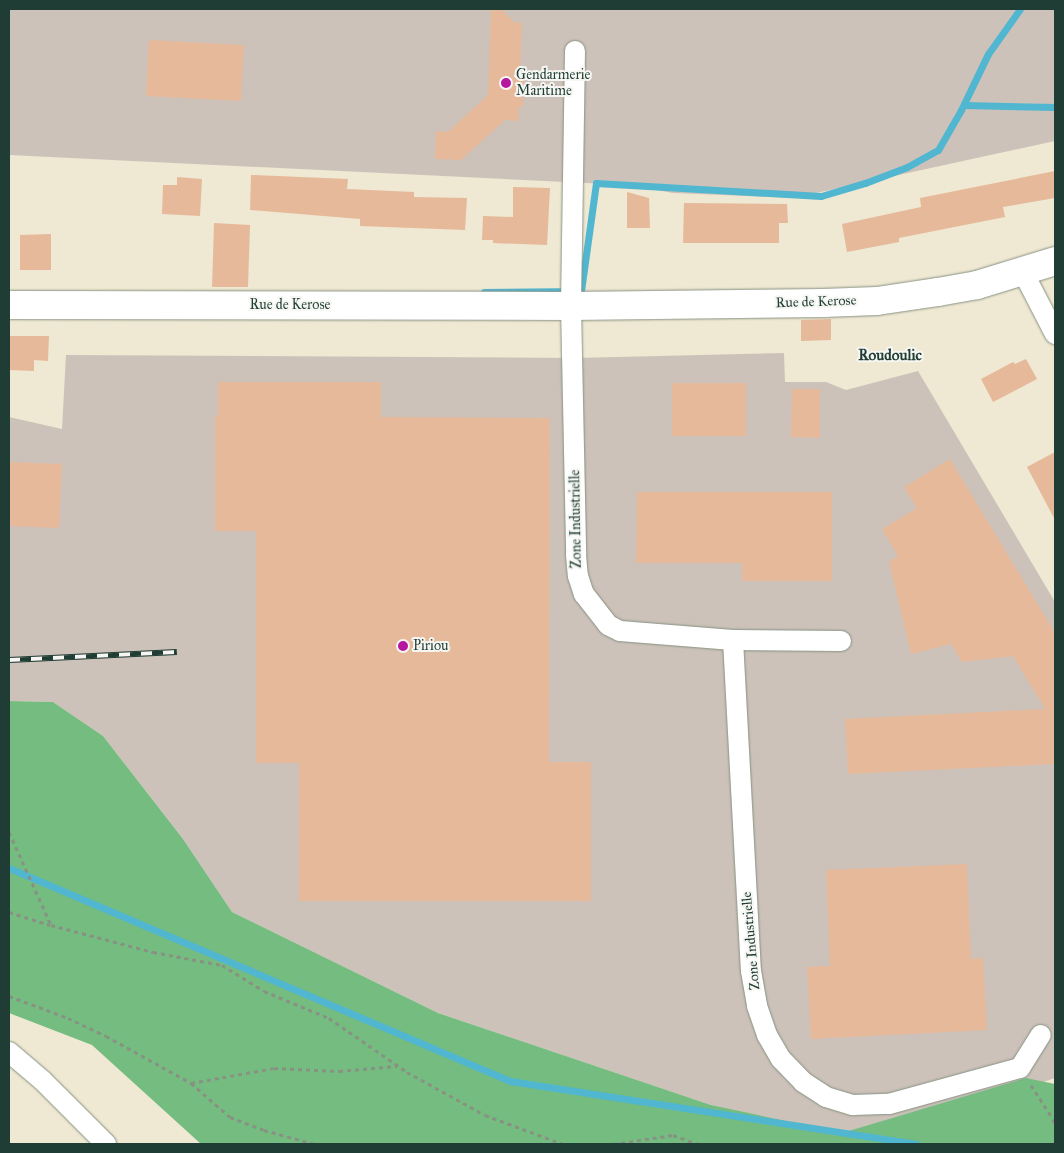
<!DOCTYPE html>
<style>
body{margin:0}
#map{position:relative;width:1064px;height:1153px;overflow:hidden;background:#efe8d2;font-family:"IM FELL Great Primer",serif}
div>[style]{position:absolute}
.industrial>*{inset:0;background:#cdc2b9}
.forest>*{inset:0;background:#75bc80}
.stream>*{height:7px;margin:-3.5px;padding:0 3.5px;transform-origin:3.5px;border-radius:3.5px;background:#51b6d0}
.building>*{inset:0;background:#e6b99b}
.path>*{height:3px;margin-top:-1.5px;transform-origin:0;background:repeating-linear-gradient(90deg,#879283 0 4px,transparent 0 8px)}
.roads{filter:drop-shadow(0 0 1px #879283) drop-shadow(0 0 1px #879283)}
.street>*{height:20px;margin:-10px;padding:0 10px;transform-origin:10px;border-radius:10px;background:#fff}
.secondary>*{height:28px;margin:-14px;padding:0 14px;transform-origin:14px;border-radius:14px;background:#fff}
.rail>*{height:5.5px;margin-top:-2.75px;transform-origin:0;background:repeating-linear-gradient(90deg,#f6f6f2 0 11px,#1f3d34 0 22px);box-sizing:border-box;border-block:1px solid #1f3d34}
.dots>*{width:14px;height:14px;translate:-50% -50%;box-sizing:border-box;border:2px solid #f6f6f2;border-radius:50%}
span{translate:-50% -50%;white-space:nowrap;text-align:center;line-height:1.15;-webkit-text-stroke:4px #f6f6f2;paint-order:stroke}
.poi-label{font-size:14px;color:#1f3d34}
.left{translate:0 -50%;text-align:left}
.street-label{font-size:14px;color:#1f3d34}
.neighbourhood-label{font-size:15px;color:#1f3d34;font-weight:700}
.frame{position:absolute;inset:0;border:10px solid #1f3d34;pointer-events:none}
</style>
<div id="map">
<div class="industrial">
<div style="clip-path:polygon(9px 9px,1055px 9px,1055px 141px,793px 198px,673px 193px,628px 185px,9px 155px)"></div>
<div style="clip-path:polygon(784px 353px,785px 382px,826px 382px,846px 390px,918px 371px,1055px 602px,1055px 1078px,866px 1144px,711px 1105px,438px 1013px,232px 912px,183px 839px,103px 736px,53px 702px,9px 701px,9px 417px,62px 429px,66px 355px,574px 358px)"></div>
</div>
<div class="forest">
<div style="clip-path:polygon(9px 701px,53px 702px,103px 736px,183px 839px,232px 912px,438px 1013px,711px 1105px,842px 1133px,1026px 1078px,1055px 1084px,1055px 1144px,201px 1144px,92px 1045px,9px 1013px)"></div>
</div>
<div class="stream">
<div style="left:964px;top:105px;width:91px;rotate:1.3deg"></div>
<div style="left:484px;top:292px;width:97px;rotate:-0.6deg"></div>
<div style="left:581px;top:291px;width:109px;rotate:-82.1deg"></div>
<div style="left:596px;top:183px;width:225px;rotate:3.3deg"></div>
<div style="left:821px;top:196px;width:46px;rotate:-16.5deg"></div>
<div style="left:865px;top:183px;width:45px;rotate:-20.9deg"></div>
<div style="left:907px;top:167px;width:35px;rotate:-29deg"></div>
<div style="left:938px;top:150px;width:46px;rotate:-60.1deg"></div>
<div style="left:961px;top:110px;width:62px;rotate:-64.3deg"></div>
<div style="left:988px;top:54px;width:55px;rotate:-54.6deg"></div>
<div style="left:9px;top:868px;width:544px;rotate:23.03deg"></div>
<div style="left:510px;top:1081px;width:411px;rotate:8.8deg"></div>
</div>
<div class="building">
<div style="clip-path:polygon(491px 9px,501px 9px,514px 22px,522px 23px,520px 78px,524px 78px,523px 107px,519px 106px,518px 121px,505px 120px,461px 160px,435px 159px,436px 131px,448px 132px,488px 95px)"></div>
<div style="clip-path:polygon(149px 40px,244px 45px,241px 101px,146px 96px)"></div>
<div style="clip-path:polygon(1055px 171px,1055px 198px,1003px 207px,1005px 217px,899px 238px,899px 242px,847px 252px,842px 224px,921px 207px,920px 198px)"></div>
<div style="clip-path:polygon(251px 175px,348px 179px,347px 189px,414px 192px,414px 197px,467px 198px,465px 230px,360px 226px,360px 219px,250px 210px)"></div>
<div style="clip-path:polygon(177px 177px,202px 179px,200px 216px,162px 214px,163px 185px,177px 185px)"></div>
<div style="clip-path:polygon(513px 187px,550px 188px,547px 245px,493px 243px,493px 240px,482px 240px,483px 216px,513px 217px)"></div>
<div style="clip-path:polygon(627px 192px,649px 198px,650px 228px,627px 228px)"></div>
<div style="clip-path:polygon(684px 203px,787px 204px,788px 223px,779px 223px,779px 243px,683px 243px)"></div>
<div style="clip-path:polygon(214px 223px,250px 225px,248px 287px,212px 287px)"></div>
<div style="clip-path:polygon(51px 234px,51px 270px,20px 270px,20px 235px)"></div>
<div style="clip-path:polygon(831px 319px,831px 340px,801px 341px,801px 320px)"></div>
<div style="clip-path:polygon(9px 336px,49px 336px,48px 361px,34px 360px,34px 371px,9px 370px)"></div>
<div style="clip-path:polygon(1026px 359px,1037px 379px,993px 402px,981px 379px,1013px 362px,1015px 364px)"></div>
<div style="clip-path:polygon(218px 382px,381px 382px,381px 417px,550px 418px,549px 762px,591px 762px,591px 901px,299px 901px,299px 763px,256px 763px,256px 531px,215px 531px,215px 416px,218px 417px)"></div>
<div style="clip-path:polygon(672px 383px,746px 383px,746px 436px,672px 436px)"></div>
<div style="clip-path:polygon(792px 389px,820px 389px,820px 438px,791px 437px)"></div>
<div style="clip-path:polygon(1055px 452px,1055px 520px,1027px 467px)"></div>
<div style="clip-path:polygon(950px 459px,1055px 633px,1055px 764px,848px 774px,845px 719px,1045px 709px,1013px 656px,962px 662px,951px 644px,911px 654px,889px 562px,898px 556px,882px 529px,917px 508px,904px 487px)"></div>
<div style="clip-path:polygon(9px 462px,62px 464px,59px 528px,9px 526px)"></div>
<div style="clip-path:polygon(637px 492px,832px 492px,832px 581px,742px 581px,742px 563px,636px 563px)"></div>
<div style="clip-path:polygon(967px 864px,971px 959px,983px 958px,987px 1030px,811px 1039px,807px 967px,830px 966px,826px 870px)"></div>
</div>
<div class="path">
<div style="left:9px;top:832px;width:102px;rotate:65.7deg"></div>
<div style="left:51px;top:925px;width:106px;rotate:14.8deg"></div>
<div style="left:153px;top:952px;width:70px;rotate:10.7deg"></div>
<div style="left:222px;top:965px;width:49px;rotate:31.8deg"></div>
<div style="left:264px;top:991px;width:70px;rotate:22.6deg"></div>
<div style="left:329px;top:1018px;width:95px;rotate:34.7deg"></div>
<div style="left:407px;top:1072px;width:89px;rotate:28.9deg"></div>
<div style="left:485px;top:1115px;width:83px;rotate:20.4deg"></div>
<div style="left:9px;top:912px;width:43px;rotate:17.6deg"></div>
<div style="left:9px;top:996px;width:63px;rotate:20.4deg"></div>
<div style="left:68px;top:1018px;width:42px;rotate:25.3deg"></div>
<div style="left:106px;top:1036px;width:97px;rotate:28.9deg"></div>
<div style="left:191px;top:1083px;width:52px;rotate:41.1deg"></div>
<div style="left:230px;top:1117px;width:36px;rotate:21deg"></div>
<div style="left:264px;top:1130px;width:53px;rotate:15.4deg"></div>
<div style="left:191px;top:1083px;width:84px;rotate:-10.2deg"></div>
<div style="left:274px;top:1068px;width:65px;rotate:2.6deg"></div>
<div style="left:339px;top:1071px;width:58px;rotate:-4.9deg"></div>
<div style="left:1031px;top:1085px;width:40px;rotate:57.1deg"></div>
<div style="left:1053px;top:1119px;width:9px;rotate:77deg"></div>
<div style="left:613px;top:1144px;width:61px;rotate:-8.5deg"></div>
<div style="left:673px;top:1135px;width:27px;rotate:20deg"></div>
</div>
<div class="roads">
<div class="street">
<div style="left:575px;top:51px;width:255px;rotate:90.9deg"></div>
<div style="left:571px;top:306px;width:249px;rotate:88.8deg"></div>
<div style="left:576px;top:555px;width:21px;rotate:85deg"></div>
<div style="left:578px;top:576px;width:19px;rotate:72deg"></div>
<div style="left:584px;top:594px;width:39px;rotate:52deg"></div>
<div style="left:608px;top:625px;width:13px;rotate:27deg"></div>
<div style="left:620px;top:631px;width:113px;rotate:4.6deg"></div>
<div style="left:733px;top:640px;width:108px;rotate:0.5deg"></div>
<div style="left:1023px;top:272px;width:70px;rotate:62.7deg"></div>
<div style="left:733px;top:640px;width:331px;rotate:86.9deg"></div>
<div style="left:751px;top:971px;width:36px;rotate:80deg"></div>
<div style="left:757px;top:1006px;width:31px;rotate:71deg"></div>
<div style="left:767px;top:1035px;width:28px;rotate:60deg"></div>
<div style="left:781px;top:1059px;width:32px;rotate:46deg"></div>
<div style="left:803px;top:1082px;width:27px;rotate:33deg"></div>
<div style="left:826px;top:1097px;width:28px;rotate:17deg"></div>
<div style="left:853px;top:1105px;width:36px;rotate:-2deg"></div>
<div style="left:889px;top:1104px;width:136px;rotate:-15.4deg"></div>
<div style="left:1020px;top:1068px;width:39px;rotate:-58deg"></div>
<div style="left:9px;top:1052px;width:43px;rotate:40.3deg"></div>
<div style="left:42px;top:1080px;width:91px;rotate:45deg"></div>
</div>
<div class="secondary">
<div style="left:9px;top:305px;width:562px;rotate:0.1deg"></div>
<div style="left:571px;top:306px;width:252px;rotate:-0.7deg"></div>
<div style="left:823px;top:303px;width:54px;rotate:-2.1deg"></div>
<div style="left:877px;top:301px;width:62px;rotate:-8.4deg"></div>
<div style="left:938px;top:292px;width:40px;rotate:-10deg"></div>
<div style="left:977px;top:285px;width:82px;rotate:-17.1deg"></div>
</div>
</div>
<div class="rail">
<div style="left:9px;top:660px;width:168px;rotate:-2.7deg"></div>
</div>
<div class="dots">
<div style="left:506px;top:83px;background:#b5179e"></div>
<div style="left:403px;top:646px;background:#b5179e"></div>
</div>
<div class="poi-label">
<span class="left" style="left:516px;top:83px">Gendarmerie<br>Maritime</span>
<span class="left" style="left:413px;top:646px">Piriou</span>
</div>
<div class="street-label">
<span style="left:816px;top:302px;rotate:-2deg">Rue de Kerose</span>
<span style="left:290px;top:305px">Rue de Kerose</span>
<span style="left:576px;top:519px;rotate:-91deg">Zone Industrielle</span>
<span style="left:751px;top:941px;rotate:-95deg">Zone Industrielle</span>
</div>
<div class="neighbourhood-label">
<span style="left:890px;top:356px">Roudoulic</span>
</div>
<div class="frame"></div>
</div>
